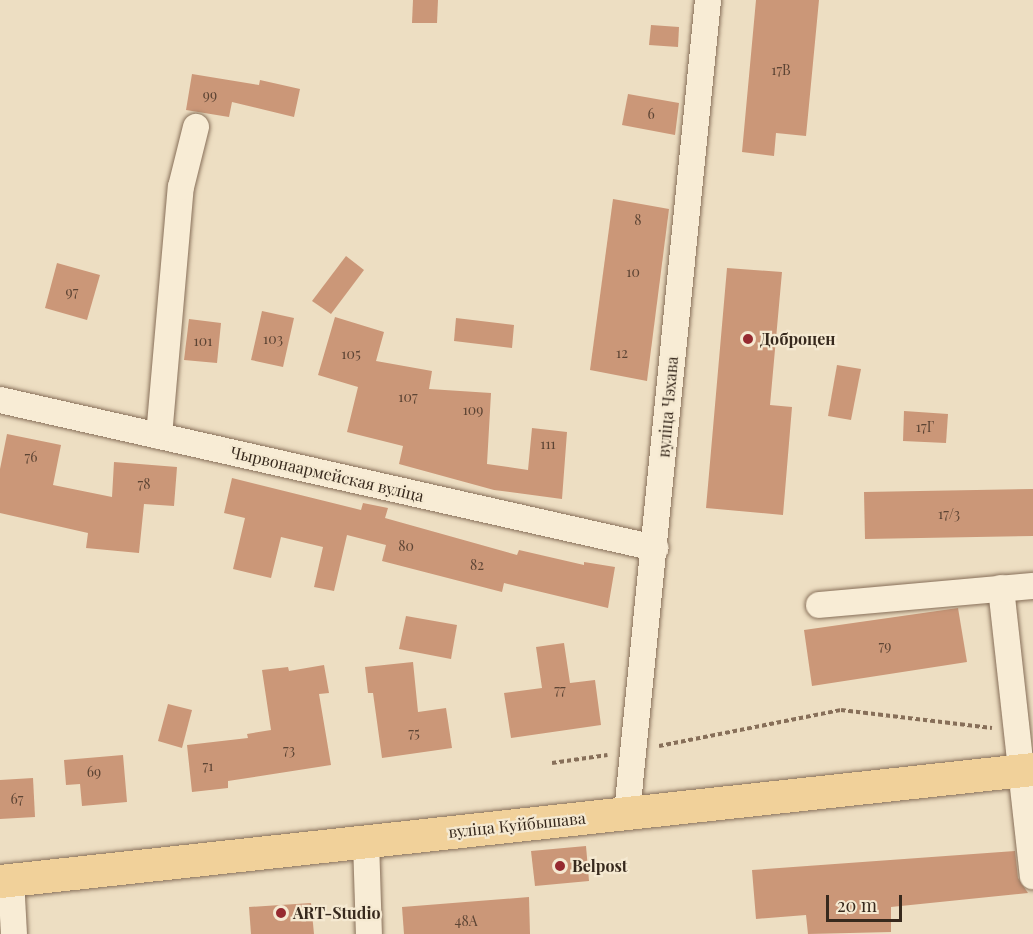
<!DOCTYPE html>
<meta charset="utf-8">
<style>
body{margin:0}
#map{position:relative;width:1033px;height:934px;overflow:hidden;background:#eddec2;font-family:"Playfair Display",serif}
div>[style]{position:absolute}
.building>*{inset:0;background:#cb9778}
.path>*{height:4px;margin-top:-2px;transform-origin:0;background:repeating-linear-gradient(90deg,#876f59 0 4.5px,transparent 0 7.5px)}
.roads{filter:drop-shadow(0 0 2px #876f59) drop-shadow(0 0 2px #876f59)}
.minor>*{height:26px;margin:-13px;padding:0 13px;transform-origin:13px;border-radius:13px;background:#f8ecd5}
.major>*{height:33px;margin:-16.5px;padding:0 16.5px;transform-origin:16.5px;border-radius:16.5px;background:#f1d19a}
.dots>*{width:16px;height:16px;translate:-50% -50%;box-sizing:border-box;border:3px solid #f5e9d1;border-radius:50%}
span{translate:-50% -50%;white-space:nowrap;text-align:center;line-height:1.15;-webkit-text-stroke:4.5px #f5e9d1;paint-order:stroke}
.number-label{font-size:14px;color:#5c4434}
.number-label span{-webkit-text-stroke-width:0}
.poi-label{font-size:16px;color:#37291d;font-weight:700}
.left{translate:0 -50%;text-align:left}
.street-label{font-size:16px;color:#37291d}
.scale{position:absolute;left:826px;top:895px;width:76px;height:27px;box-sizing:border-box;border:3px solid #37291d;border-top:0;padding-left:8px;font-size:18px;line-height:21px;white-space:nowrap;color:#37291d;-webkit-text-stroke:4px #f5e9d1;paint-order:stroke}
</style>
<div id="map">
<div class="building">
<div style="clip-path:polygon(413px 0,438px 0,437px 23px,412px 23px)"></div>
<div style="clip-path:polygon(756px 0,819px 0,806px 136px,776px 133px,774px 156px,742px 152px)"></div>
<div style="clip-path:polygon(651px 25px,679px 27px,678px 47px,649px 45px)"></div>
<div style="clip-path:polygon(192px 74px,259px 85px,260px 80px,300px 89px,294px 117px,232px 102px,229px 117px,186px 110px)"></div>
<div style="clip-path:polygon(628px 94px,679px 103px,675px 135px,622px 125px)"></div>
<div style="clip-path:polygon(613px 199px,669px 209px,647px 381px,590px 370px)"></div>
<div style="clip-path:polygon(346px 256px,364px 270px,331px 314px,312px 301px)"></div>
<div style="clip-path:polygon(57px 263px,100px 275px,87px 320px,45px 308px)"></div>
<div style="clip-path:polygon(727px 268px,782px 272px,770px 405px,792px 407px,783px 515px,706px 508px)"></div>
<div style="clip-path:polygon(262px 311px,294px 318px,283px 367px,251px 360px)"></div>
<div style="clip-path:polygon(335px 317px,384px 332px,376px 361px,432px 371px,429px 389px,491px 393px,487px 464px,528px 470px,532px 428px,567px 432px,562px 499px,494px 490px,399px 464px,403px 446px,347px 432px,358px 387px,318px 375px)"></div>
<div style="clip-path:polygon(456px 318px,514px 325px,512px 348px,454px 341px)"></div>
<div style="clip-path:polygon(189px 319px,221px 323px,217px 363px,184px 360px)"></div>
<div style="clip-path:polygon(837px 365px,861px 369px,851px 420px,828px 416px)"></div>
<div style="clip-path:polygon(904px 411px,948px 414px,946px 443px,903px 441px)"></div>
<div style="clip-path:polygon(7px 434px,61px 445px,53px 485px,112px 497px,114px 462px,177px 467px,174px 506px,144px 504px,139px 553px,86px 548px,88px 533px,0 513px,0 469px)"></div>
<div style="clip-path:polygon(232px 478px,361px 510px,363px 503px,388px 508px,385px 518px,517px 555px,519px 550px,584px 565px,584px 562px,615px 567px,608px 608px,504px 583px,502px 592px,382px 561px,386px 545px,347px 535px,334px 591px,314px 587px,323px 547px,281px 537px,271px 578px,233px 569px,245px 518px,224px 513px)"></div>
<div style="clip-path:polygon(1033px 489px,1033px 536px,865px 539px,864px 492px)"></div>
<div style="clip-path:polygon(958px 608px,967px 662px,812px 686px,804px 630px)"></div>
<div style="clip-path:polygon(406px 616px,457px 625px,451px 659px,399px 649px)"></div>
<div style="clip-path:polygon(564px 643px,570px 683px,595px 680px,601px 725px,511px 738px,504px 693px,542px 688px,536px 647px)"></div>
<div style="clip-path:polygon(413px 662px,418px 712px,446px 708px,452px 748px,382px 758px,373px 693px,368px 693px,365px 667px)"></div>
<div style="clip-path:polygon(324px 665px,329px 693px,319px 694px,331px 765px,228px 781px,228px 788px,192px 792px,187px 745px,248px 738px,247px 734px,271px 730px,262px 670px,288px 667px,289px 671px)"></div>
<div style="clip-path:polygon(168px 704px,192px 710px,182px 748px,158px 741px)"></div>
<div style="clip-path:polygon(123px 755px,127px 802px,82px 806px,80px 784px,66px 785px,64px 760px)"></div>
<div style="clip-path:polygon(33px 778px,35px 817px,0 819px,0 780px)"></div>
<div style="clip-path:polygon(586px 846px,589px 881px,535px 886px,531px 851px)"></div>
<div style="clip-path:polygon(1015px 851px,1018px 878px,1028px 893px,891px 907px,891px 932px,808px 934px,806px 915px,756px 919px,752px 870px)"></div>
<div style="clip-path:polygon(529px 897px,530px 934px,404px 934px,402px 907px)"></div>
<div style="clip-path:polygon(311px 903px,314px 934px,251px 934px,249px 907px)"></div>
</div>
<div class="path">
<div style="left:659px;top:746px;width:186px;rotate:-11.2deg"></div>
<div style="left:841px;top:710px;width:152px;rotate:6.8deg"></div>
<div style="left:552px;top:763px;width:56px;rotate:-8.3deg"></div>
</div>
<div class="roads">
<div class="minor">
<div style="left:0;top:400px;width:672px;rotate:12.73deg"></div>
<div style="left:159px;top:436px;width:250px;rotate:-85deg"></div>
<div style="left:181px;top:187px;width:62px;rotate:-76deg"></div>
<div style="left:1001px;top:588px;width:290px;rotate:83.7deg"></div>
<div style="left:819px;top:605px;width:215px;rotate:-5.1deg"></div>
<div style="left:627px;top:813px;width:817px;rotate:-84.31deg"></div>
<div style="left:366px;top:841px;width:93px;rotate:88.2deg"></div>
<div style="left:11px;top:879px;width:55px;rotate:86.9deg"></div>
</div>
<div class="major">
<div style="left:0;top:881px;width:1039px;rotate:-6.19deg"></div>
</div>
</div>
<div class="dots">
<div style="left:748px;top:339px;background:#962a30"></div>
<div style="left:560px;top:866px;background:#962a30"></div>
<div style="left:281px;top:913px;background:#962a30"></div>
</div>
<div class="number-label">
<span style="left:781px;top:70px">17В</span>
<span style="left:210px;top:95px">99</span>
<span style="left:651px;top:114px">6</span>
<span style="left:638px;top:220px">8</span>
<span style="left:633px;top:272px">10</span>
<span style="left:72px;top:292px">97</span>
<span style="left:273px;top:339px">103</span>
<span style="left:203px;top:341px">101</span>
<span style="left:622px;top:353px">12</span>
<span style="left:351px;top:354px">105</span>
<span style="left:408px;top:397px">107</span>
<span style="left:473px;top:410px">109</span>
<span style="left:925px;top:427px">17Г</span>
<span style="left:548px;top:444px">111</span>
<span style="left:31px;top:457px">76</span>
<span style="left:144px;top:484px">78</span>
<span style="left:949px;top:514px">17/3</span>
<span style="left:406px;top:546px">80</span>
<span style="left:477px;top:565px">82</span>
<span style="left:885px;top:646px">79</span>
<span style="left:560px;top:690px">77</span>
<span style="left:414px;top:733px">75</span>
<span style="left:289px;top:750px">73</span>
<span style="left:208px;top:766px">71</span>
<span style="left:94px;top:772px">69</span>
<span style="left:17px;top:799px">67</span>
<span style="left:466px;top:921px">48А</span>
</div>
<div class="poi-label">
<span class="left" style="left:760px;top:339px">Доброцен</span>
<span class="left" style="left:572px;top:866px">Belpost</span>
<span class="left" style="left:293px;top:913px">ART-Studio</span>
</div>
<div class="street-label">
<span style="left:668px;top:407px;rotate:-85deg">вуліца Чэхава</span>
<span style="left:327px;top:474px;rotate:13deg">Чырвонаармейская вуліца</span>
<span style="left:517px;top:825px;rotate:-6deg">вуліца Куйбышава</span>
</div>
<div class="scale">20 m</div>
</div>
